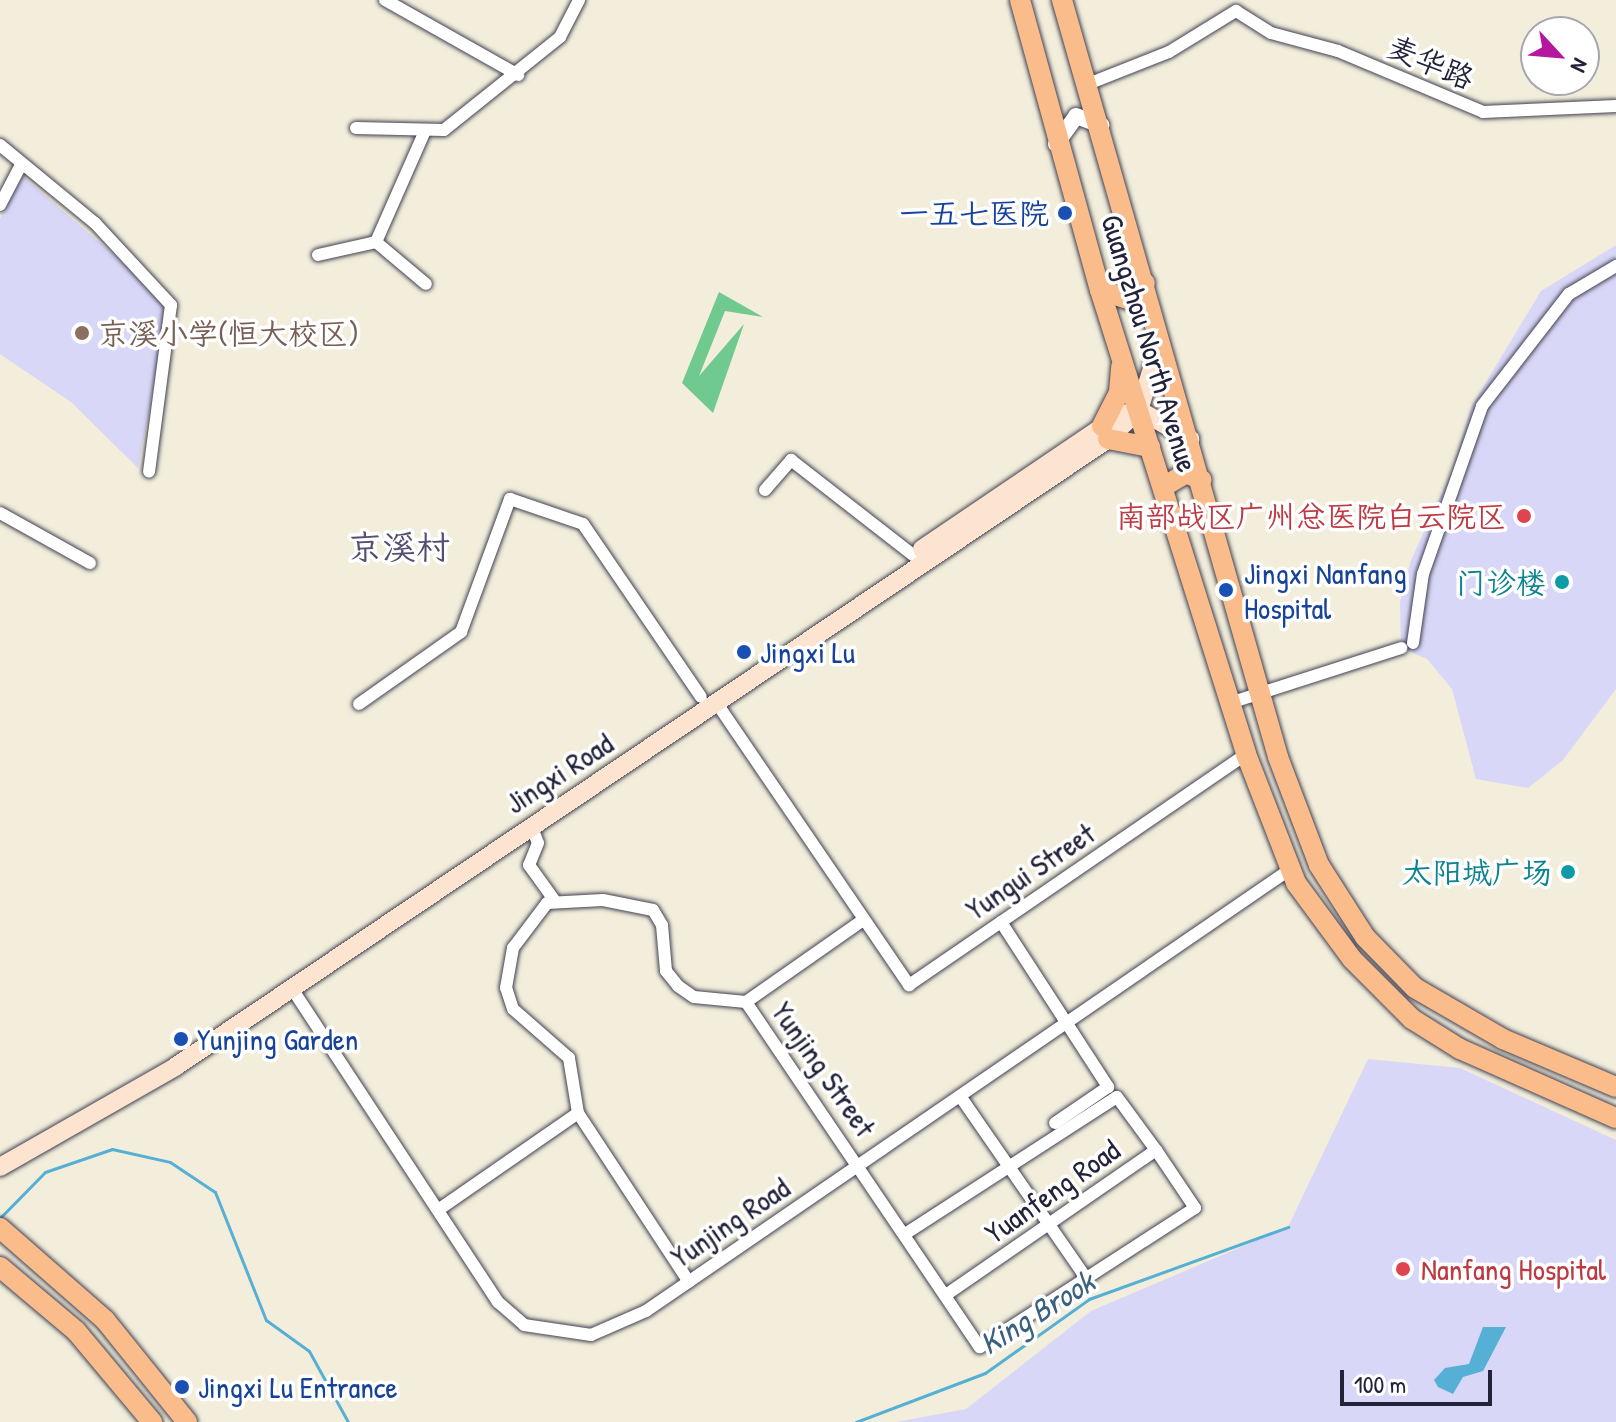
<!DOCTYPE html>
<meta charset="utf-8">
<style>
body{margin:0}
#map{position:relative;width:1616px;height:1422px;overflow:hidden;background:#f2eedb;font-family:"Patrick Hand","LXGW WenKai TC",sans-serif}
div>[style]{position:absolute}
.built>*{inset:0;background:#d9d7f7}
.green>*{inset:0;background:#70c98f}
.water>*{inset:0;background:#56afd4}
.stream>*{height:3px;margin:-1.5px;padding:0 1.5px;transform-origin:1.5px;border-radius:1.5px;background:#56afd4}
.roads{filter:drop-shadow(0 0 2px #414153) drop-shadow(0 0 2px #414153)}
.minor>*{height:12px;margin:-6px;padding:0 6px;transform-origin:6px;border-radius:6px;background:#fff}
.tertiary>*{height:16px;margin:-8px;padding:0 8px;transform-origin:8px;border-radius:8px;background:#fff}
.secondary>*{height:18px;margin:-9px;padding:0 9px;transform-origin:9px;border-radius:9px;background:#fde4d0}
.primary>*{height:20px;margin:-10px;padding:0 10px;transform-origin:10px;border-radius:10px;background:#f9bc8a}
.trunk>*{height:20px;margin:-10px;padding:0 10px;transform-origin:10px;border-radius:10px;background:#f9bc8a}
.dots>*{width:22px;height:22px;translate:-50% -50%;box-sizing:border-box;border:4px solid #fff;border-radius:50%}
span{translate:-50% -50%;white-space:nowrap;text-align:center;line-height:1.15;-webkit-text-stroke:7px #fff;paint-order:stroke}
.street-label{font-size:30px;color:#22223b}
.transit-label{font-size:30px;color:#164399}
.right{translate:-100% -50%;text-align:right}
.left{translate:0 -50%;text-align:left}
.education-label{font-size:30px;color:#785e54}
.health-label{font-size:30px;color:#be3a42}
.culture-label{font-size:30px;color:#0d838f}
.water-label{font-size:32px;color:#396180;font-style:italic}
.quarter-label{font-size:34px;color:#534e72}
.north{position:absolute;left:1520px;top:16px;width:80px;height:80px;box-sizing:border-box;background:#fff;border:2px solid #a7a7b1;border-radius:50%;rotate:116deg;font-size:22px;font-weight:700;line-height:32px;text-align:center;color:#22223b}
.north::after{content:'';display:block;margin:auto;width:28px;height:36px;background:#b5179e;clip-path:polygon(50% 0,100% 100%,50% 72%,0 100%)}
.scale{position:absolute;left:1340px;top:1370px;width:152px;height:36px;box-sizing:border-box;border:4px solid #22223b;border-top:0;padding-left:10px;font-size:24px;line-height:28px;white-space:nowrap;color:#22223b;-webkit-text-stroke:6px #fff;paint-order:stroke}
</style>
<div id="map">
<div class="built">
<div style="clip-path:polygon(21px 175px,134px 272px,168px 312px,138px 468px,71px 402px,0 354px,0 219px)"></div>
<div style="clip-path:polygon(1616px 245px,1616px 689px,1563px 760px,1528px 788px,1476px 779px,1452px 689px,1427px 659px,1401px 648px,1400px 602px,1411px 560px,1452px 471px,1471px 407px,1541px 291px)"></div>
<div style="clip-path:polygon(1368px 1059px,1460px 1068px,1616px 1140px,1616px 1422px,896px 1422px,966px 1409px,1091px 1311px,1288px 1227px)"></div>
</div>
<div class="green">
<div style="clip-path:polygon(719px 292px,763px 317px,725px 311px,699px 376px,744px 324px,713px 413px,682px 383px)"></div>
</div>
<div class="water">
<div style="clip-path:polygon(1483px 1327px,1506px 1327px,1483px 1371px,1463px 1377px,1453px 1394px,1438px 1387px,1434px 1380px,1445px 1368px,1469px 1364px)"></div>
</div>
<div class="stream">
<div style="left:0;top:1218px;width:64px;rotate:-45.6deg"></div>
<div style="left:45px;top:1172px;width:71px;rotate:-18.9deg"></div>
<div style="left:112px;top:1149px;width:59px;rotate:12.6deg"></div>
<div style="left:170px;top:1162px;width:54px;rotate:33.7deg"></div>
<div style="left:215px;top:1192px;width:138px;rotate:68.3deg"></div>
<div style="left:266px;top:1320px;width:53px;rotate:35.8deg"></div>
<div style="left:309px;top:1351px;width:81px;rotate:61.2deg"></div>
<div style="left:856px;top:1422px;width:138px;rotate:-20.8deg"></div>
<div style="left:985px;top:1373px;width:128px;rotate:-35.4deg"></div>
<div style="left:1089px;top:1299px;width:212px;rotate:-19.9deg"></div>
</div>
<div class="roads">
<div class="minor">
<div style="left:385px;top:0;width:153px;rotate:29.4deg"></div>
<div style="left:1088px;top:84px;width:87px;rotate:-21.6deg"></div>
<div style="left:1169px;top:52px;width:79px;rotate:-31.5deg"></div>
<div style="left:1236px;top:11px;width:41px;rotate:32.2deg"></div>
<div style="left:1271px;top:33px;width:69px;rotate:15deg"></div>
<div style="left:1338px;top:51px;width:157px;rotate:22.8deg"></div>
<div style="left:1483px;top:112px;width:133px;rotate:-2.6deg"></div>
<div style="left:356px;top:128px;width:88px;rotate:1.3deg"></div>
<div style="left:444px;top:130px;width:149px;rotate:-38.7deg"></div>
<div style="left:560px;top:37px;width:42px;rotate:-62.8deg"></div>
<div style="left:0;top:145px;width:123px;rotate:39.4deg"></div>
<div style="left:95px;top:223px;width:112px;rotate:47.2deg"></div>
<div style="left:171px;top:305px;width:168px;rotate:97.5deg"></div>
<div style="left:0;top:205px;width:47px;rotate:-62.4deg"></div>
<div style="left:376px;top:242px;width:119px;rotate:-66.2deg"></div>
<div style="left:376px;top:242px;width:65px;rotate:40deg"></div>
<div style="left:318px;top:255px;width:59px;rotate:-12.6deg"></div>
<div style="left:765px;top:490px;width:40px;rotate:-49deg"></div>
<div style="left:791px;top:460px;width:155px;rotate:37.9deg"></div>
<div style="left:0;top:513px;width:103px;rotate:29.1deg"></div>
<div style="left:1413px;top:643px;width:70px;rotate:-81.8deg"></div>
<div style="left:1423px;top:574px;width:178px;rotate:-70.6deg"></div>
<div style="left:1482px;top:406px;width:142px;rotate:-52.2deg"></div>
<div style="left:1569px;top:294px;width:55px;rotate:-30.8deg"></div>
<div style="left:716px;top:702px;width:343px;rotate:55.7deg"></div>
<div style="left:909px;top:985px;width:409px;rotate:-34.4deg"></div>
<div style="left:1230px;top:703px;width:180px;rotate:-17.8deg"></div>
<div style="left:359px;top:704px;width:125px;rotate:-35.2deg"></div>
<div style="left:461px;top:632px;width:142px;rotate:-69.8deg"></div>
<div style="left:510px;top:499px;width:77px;rotate:18.9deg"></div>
<div style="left:583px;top:524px;width:209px;rotate:55.7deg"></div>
<div style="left:531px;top:825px;width:19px;rotate:69deg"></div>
<div style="left:538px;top:843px;width:24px;rotate:112deg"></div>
<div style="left:529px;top:865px;width:44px;rotate:54.2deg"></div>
<div style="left:1001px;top:922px;width:197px;rotate:57deg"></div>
<div style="left:1108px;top:1087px;width:64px;rotate:145.8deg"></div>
<div style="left:291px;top:987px;width:377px;rotate:56.7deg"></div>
<div style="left:498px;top:1302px;width:35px;rotate:41deg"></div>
<div style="left:524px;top:1325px;width:68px;rotate:8.5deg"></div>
<div style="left:591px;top:1335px;width:60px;rotate:-23.6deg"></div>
<div style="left:646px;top:1311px;width:780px;rotate:-34.44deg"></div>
<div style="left:746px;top:1002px;width:417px;rotate:55.9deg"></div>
<div style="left:980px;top:1347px;width:256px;rotate:-32.9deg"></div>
<div style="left:1195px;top:1208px;width:70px;rotate:-123.9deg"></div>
<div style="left:1156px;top:1150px;width:255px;rotate:145.4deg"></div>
<div style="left:746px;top:1002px;width:143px;rotate:-35deg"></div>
<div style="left:960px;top:1096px;width:221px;rotate:55.3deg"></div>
<div style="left:578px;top:1113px;width:56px;rotate:-99.3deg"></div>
<div style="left:569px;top:1058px;width:74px;rotate:-138.8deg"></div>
<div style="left:513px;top:1009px;width:22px;rotate:-108deg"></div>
<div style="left:506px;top:988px;width:41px;rotate:-80.1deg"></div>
<div style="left:513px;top:948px;width:56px;rotate:-52.9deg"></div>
<div style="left:547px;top:903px;width:56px;rotate:-3.1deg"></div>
<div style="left:603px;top:900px;width:51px;rotate:11.3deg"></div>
<div style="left:653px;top:910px;width:17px;rotate:59deg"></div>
<div style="left:662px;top:925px;width:46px;rotate:85deg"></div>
<div style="left:666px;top:971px;width:19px;rotate:51deg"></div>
<div style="left:678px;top:986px;width:19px;rotate:35deg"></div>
<div style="left:694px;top:997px;width:52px;rotate:5.5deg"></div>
<div style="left:438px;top:1210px;width:170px;rotate:-34.7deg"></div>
<div style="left:578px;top:1113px;width:202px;rotate:56.7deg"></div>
<div style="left:905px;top:1234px;width:252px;rotate:-32.9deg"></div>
<div style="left:1117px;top:1097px;width:66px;rotate:53.7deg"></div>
</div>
<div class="tertiary">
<div style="left:1056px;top:144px;width:34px;rotate:-54deg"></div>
<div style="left:1076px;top:116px;width:27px;rotate:20deg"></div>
</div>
<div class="secondary">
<div style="left:922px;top:549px;width:239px;rotate:-34.1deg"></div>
<div style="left:1120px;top:415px;width:20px;rotate:-15deg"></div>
<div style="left:1139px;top:410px;width:59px;rotate:29.6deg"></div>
<div style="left:0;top:1167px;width:202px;rotate:-29.7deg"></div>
<div style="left:175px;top:1067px;width:1125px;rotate:-33.94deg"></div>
<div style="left:1108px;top:439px;width:42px;rotate:-43.1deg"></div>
<div style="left:1139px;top:410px;width:67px;rotate:-72.6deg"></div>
</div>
<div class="primary">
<div style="left:0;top:1228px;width:140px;rotate:41.2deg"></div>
<div style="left:105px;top:1320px;width:131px;rotate:51.2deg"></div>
<div style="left:0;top:1267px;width:99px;rotate:40.1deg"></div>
<div style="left:76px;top:1331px;width:119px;rotate:50.1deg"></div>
</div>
<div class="trunk">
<div style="left:1020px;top:0;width:301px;rotate:74.6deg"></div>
<div style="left:1100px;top:290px;width:486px;rotate:72.5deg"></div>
<div style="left:1246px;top:754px;width:138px;rotate:68.8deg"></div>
<div style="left:1296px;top:883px;width:94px;rotate:53.6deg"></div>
<div style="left:1352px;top:959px;width:85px;rotate:45deg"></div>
<div style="left:1412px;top:1019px;width:57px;rotate:32deg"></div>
<div style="left:1460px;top:1049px;width:171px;rotate:23.9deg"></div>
<div style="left:1062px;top:0;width:787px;rotate:74.07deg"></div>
<div style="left:1278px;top:757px;width:116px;rotate:69.2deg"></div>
<div style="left:1319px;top:865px;width:85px;rotate:57.4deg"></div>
<div style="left:1365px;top:937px;width:71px;rotate:45.6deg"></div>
<div style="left:1415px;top:988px;width:102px;rotate:30.1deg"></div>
<div style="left:1503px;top:1039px;width:123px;rotate:23deg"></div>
<div style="left:1100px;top:290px;width:33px;rotate:18deg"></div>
<div style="left:1131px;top:300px;width:22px;rotate:-51deg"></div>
<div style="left:1102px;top:426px;width:38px;rotate:-63deg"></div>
<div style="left:1119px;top:392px;width:25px;rotate:-85deg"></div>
<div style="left:1108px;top:439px;width:43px;rotate:10.8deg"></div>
<div style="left:1163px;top:487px;width:27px;rotate:-31deg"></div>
<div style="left:1186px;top:473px;width:17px;rotate:24deg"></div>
</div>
</div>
<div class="dots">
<div style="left:1065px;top:213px;background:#1a4fb4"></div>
<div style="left:82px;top:333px;background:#8d6e63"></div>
<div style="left:1524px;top:516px;background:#e0444e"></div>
<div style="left:1562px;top:582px;background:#0f9aa8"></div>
<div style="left:1226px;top:590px;background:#1a4fb4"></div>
<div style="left:744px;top:652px;background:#1a4fb4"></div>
<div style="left:1568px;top:872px;background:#0f9aa8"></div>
<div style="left:181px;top:1039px;background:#1a4fb4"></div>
<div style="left:1403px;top:1269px;background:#e0444e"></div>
<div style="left:182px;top:1387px;background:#1a4fb4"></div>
</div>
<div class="street-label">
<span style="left:1431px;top:62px;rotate:23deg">麦华路</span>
<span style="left:1150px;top:343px;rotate:73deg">Guangzhou North Avenue</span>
<span style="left:559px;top:773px;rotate:-33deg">Jingxi Road</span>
<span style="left:1030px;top:871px;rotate:-34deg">Yungui Street</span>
<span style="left:824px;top:1069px;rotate:55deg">Yunjing Street</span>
<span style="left:1052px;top:1191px;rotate:-35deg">Yuanfeng Road</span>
<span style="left:730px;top:1222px;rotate:-34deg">Yunjing Road</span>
</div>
<div class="transit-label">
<span class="right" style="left:1049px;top:213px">一五七医院</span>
<span class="left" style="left:1244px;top:590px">Jingxi Nanfang<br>Hospital</span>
<span class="left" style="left:760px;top:652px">Jingxi Lu</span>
<span class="left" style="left:197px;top:1039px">Yunjing Garden</span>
<span class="left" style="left:198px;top:1387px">Jingxi Lu Entrance</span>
</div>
<div class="education-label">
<span class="left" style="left:98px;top:333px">京溪小学(恒大校区)</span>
</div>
<div class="health-label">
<span class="right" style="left:1506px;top:516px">南部战区广州总医院白云院区</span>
<span class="left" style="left:1421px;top:1269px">Nanfang Hospital</span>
</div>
<div class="culture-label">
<span class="right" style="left:1546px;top:582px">门诊楼</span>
<span class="right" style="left:1552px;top:872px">太阳城广场</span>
</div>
<div class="water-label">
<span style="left:1037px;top:1313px;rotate:-32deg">King Brook</span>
</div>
<div class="quarter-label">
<span style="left:399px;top:548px">京溪村</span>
</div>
<div class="north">N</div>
<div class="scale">100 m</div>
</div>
